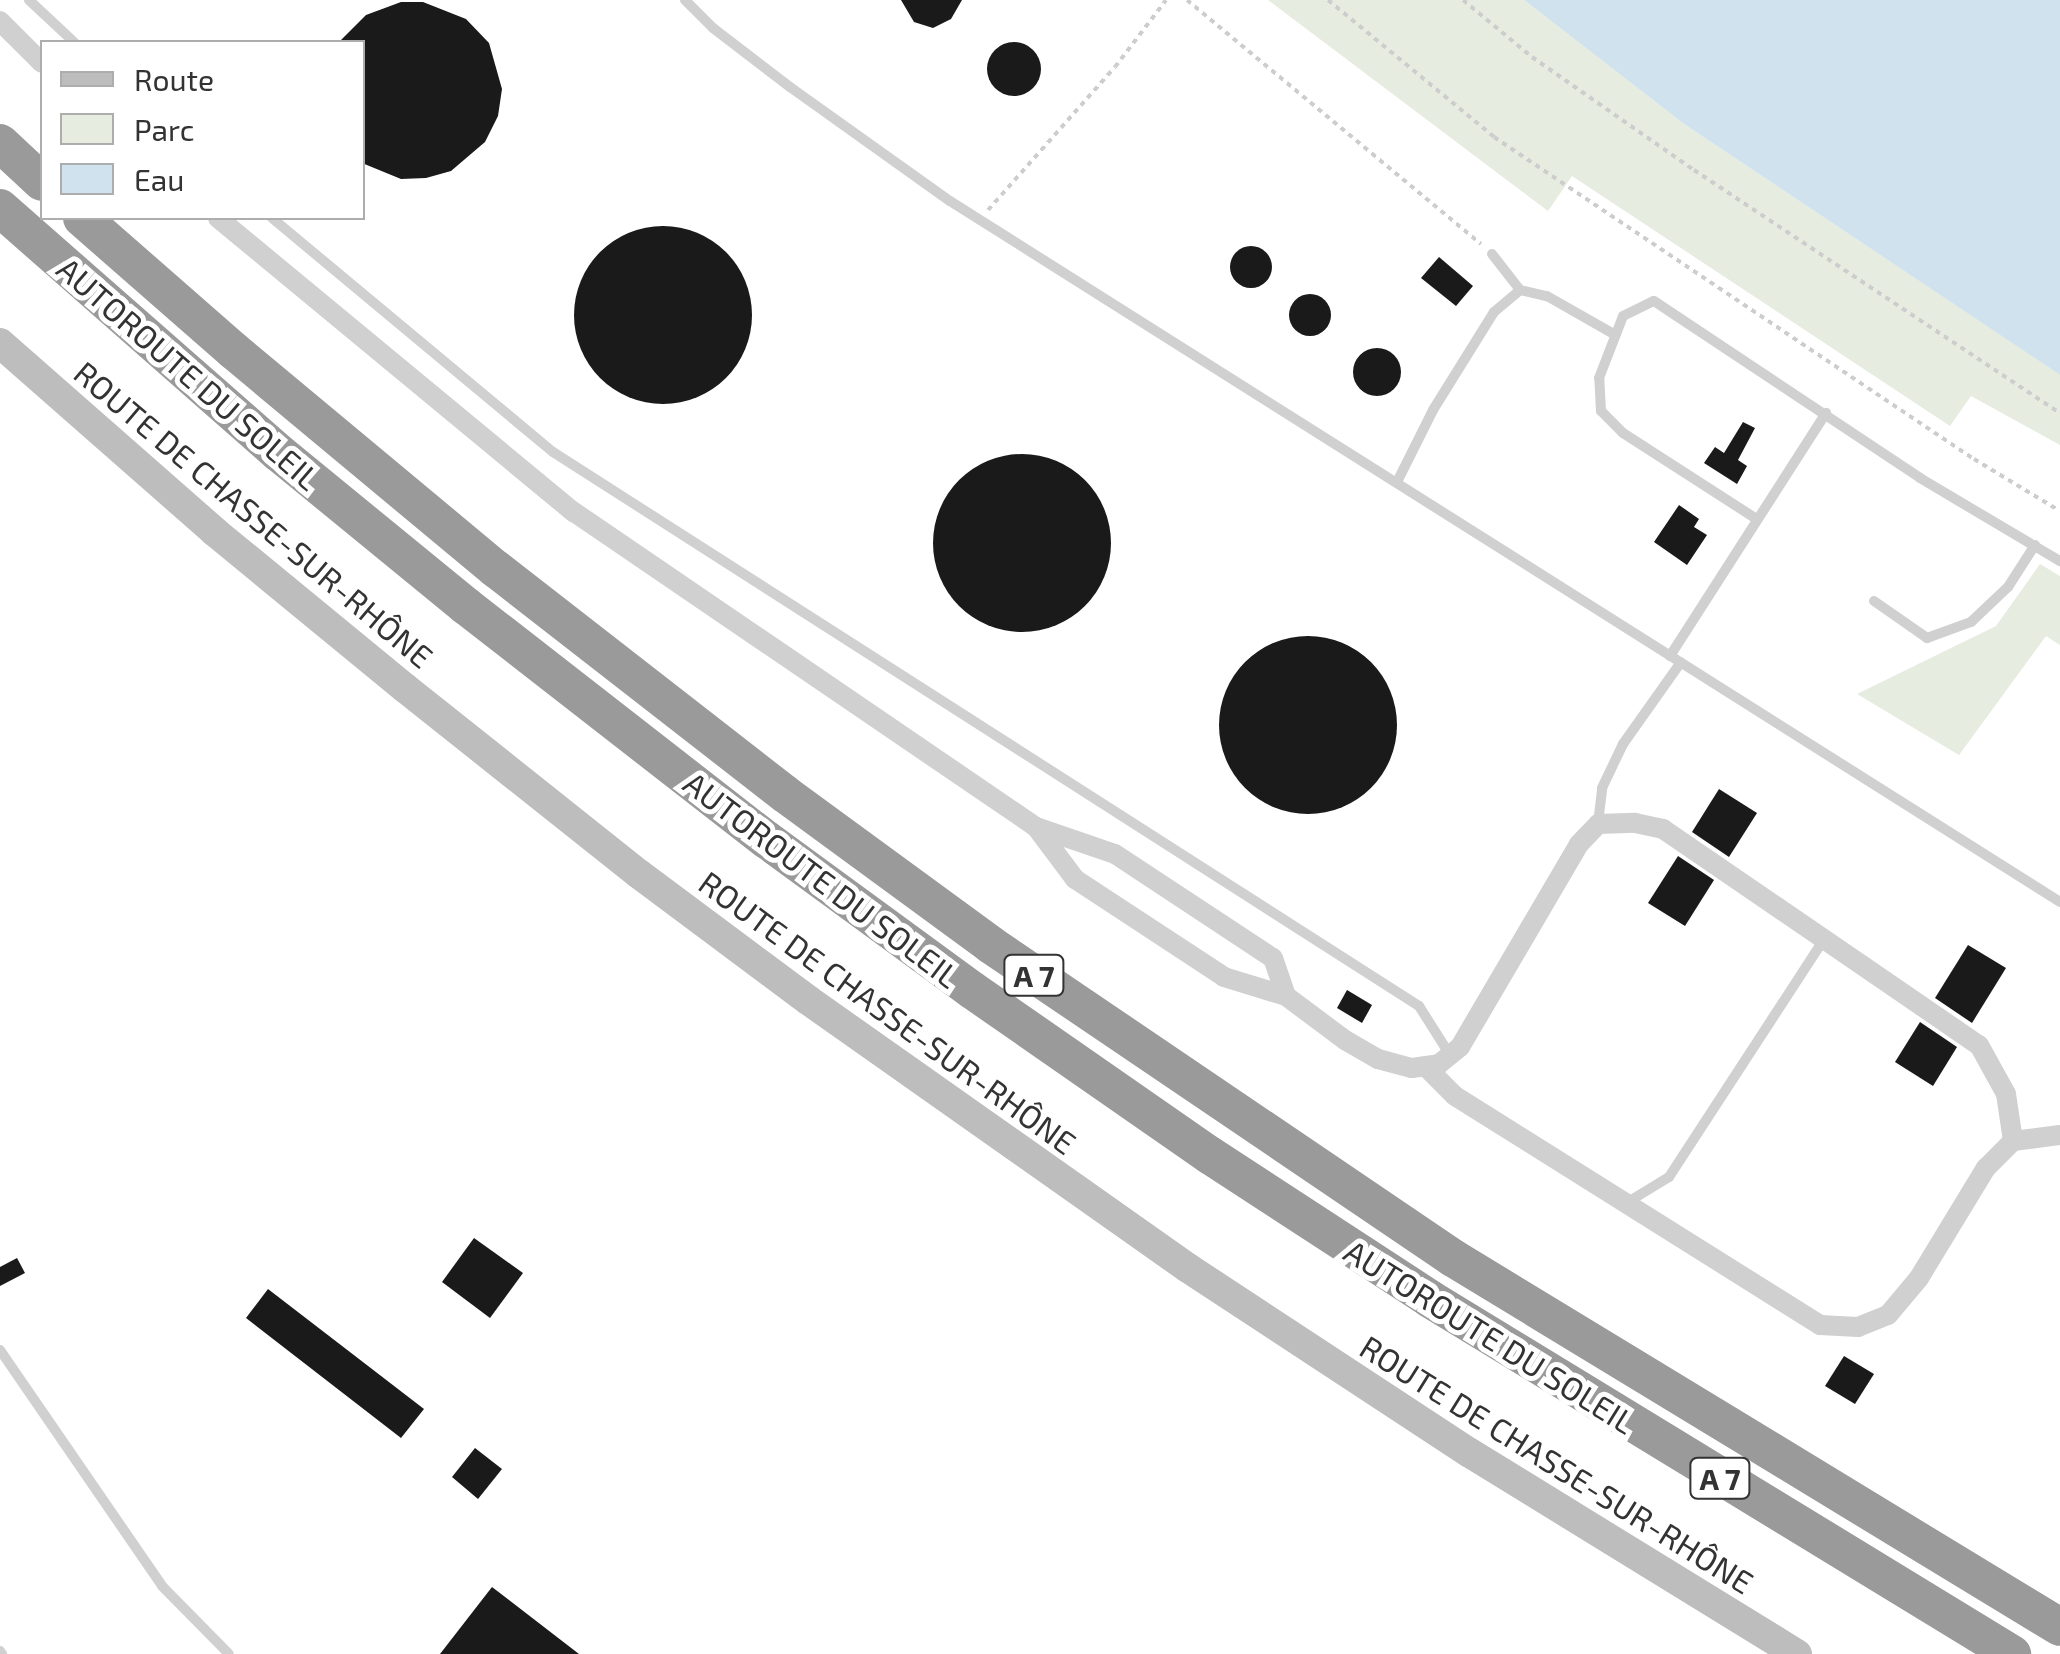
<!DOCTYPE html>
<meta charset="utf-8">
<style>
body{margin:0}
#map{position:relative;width:2060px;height:1654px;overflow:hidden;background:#fff;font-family:"Exo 2",sans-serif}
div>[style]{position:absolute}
.green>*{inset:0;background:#e6ecdf}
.water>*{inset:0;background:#cfe2ee}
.building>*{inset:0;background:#1a1a1a}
.round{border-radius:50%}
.path>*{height:4px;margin-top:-2px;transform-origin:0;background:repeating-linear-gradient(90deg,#cdcdcd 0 5px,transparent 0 10px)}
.lane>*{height:10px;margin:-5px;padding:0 5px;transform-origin:5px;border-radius:5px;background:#d0d0d0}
.street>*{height:20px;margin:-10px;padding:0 10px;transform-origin:10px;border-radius:10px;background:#d0d0d0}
.secondary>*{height:30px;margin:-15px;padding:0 15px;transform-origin:15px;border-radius:15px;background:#bdbdbd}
.highway>*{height:38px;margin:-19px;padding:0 19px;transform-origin:19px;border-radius:19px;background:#9a9a9a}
span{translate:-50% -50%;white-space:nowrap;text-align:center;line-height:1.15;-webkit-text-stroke:10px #fff;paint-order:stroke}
.shield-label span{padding:2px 8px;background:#fff;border:2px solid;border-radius:8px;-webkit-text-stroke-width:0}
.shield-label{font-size:30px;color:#333;font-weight:700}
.street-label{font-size:32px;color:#333}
.legend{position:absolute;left:40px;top:40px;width:325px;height:180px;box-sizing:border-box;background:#fff;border:2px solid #adadad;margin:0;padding:12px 18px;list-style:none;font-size:30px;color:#333}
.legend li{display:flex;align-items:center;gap:20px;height:50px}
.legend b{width:50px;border:2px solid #adadad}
</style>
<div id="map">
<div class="green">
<div style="clip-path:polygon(1268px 0,1524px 0,1684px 124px,2060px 375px,2060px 445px,1971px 396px,1950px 426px,1572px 176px,1548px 211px)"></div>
<div style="clip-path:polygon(2040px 564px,2060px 576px,2060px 645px,2046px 636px,1959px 755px,1857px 694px,1996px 626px)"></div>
</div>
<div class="water">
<div style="clip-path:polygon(1524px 0,2060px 0,2060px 375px,1684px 124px)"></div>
</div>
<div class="building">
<div style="clip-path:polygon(901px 0,962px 0,951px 19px,933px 28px,914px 22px)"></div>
<div style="clip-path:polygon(401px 2px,423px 2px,466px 19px,489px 43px,502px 89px,498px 116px,485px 142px,451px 171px,426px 178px,401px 179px,362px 163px,362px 42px,339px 42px,366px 15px)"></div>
<div class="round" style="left:987px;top:42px;width:54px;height:54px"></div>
<div class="round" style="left:574px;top:226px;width:178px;height:178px"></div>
<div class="round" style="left:1230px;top:246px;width:42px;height:42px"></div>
<div style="clip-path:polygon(1439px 257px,1473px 286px,1456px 306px,1421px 278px)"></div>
<div class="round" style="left:1289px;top:294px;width:42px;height:42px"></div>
<div class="round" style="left:1353px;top:348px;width:48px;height:48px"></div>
<div style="clip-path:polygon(1743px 422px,1755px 428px,1738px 460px,1747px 466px,1737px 484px,1704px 463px,1715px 447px,1724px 453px)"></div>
<div class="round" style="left:933px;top:454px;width:178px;height:178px"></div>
<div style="clip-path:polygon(1679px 505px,1699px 519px,1694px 527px,1707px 535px,1687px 565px,1654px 542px)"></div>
<div class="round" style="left:1219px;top:636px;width:178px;height:178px"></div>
<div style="clip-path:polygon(1719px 789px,1757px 813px,1729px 857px,1692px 832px)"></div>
<div style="clip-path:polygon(1678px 856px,1714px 880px,1685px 926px,1648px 903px)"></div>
<div style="clip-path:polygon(1968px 945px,2006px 968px,1972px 1023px,1935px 998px)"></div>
<div style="clip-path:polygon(1347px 990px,1372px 1005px,1362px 1023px,1337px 1008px)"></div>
<div style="clip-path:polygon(1920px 1022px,1957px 1047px,1933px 1086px,1895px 1062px)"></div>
<div style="clip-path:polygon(474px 1238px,523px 1273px,490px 1318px,442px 1282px)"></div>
<div style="clip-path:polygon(17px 1258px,25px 1273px,0 1286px,0 1267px)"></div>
<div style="clip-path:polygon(268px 1289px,424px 1409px,401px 1438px,246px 1318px)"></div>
<div style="clip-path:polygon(1844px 1356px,1874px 1374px,1855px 1404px,1825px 1386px)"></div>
<div style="clip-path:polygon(475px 1448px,502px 1469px,478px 1499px,452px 1477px)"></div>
<div style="clip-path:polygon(492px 1587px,579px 1654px,440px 1654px)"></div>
</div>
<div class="path">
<div style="left:1187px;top:0;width:382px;rotate:39.7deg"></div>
<div style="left:1328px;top:0;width:215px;rotate:39.5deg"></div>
<div style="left:1494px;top:137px;width:578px;rotate:33.86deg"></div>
<div style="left:1974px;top:459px;width:100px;rotate:31.2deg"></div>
<div style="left:1463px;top:0;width:89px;rotate:39.6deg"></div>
<div style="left:1532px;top:57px;width:198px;rotate:34.9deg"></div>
<div style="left:1694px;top:170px;width:439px;rotate:33.6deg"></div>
<div style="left:988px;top:210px;width:191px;rotate:-48.4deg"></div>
<div style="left:1115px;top:67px;width:84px;rotate:-52.7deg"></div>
</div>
<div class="lane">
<div style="left:29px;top:0;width:62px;rotate:43deg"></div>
<div style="left:685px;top:0;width:40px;rotate:45deg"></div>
<div style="left:713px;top:28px;width:97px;rotate:37.5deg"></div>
<div style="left:790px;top:87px;width:196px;rotate:35.5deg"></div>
<div style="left:950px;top:201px;width:1313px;rotate:32.27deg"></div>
<div style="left:272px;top:218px;width:366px;rotate:39.8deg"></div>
<div style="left:553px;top:452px;width:1028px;rotate:32.61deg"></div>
<div style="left:1419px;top:1006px;width:58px;rotate:57.7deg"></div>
<div style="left:1492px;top:254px;width:46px;rotate:52.1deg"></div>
<div style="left:1397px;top:482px;width:80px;rotate:-63.4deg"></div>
<div style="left:1433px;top:410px;width:115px;rotate:-58.1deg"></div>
<div style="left:1494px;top:312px;width:34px;rotate:-40deg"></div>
<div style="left:1520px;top:290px;width:28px;rotate:13deg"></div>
<div style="left:1547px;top:296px;width:77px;rotate:29.6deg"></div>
<div style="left:1755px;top:518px;width:157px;rotate:-147.2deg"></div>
<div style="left:1623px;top:433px;width:31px;rotate:-135deg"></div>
<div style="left:1601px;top:411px;width:33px;rotate:-93deg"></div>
<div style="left:1599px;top:378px;width:66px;rotate:-68.8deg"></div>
<div style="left:1623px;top:316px;width:34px;rotate:-26deg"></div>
<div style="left:1654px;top:301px;width:320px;rotate:33.6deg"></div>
<div style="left:1920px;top:478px;width:163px;rotate:30.7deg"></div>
<div style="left:1874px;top:601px;width:65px;rotate:34.9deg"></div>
<div style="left:1927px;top:638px;width:47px;rotate:-20deg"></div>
<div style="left:1971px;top:622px;width:51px;rotate:-43.4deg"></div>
<div style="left:2008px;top:587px;width:50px;rotate:-57.3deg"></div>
<div style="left:1670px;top:656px;width:289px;rotate:-57.3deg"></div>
<div style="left:1598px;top:823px;width:35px;rotate:-83deg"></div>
<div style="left:1602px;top:788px;width:49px;rotate:-64.5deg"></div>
<div style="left:1623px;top:744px;width:100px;rotate:-54.7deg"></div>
<div style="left:1628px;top:1202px;width:48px;rotate:-31.4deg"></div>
<div style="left:1669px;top:1177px;width:284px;rotate:-56.9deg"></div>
<div style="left:0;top:1350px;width:286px;rotate:55.5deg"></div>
<div style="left:162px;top:1586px;width:95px;rotate:45.4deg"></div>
<div style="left:0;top:1651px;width:4px;rotate:56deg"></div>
</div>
<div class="street">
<div style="left:0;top:21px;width:59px;rotate:45deg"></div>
<div style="left:218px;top:218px;width:462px;rotate:39.6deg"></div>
<div style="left:574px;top:512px;width:559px;rotate:34.29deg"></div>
<div style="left:1036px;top:827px;width:65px;rotate:53.1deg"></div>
<div style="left:1075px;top:879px;width:178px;rotate:33.3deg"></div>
<div style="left:1224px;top:977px;width:65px;rotate:17deg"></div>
<div style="left:1286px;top:996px;width:74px;rotate:36.7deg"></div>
<div style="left:1345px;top:1040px;width:38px;rotate:30deg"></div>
<div style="left:1378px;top:1059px;width:35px;rotate:15deg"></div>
<div style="left:1412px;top:1068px;width:27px;rotate:-8deg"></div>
<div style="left:1439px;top:1064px;width:27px;rotate:-39deg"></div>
<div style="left:1460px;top:1047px;width:235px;rotate:-59.6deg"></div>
<div style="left:1579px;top:844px;width:28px;rotate:-46deg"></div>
<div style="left:1598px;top:824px;width:37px;rotate:-2deg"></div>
<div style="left:1635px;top:823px;width:29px;rotate:12deg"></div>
<div style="left:1663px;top:829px;width:383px;rotate:34.4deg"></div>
<div style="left:1979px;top:1045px;width:56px;rotate:61.1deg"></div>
<div style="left:2006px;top:1094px;width:48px;rotate:81.5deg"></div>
<div style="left:1036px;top:827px;width:83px;rotate:18.9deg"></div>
<div style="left:1115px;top:854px;width:189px;rotate:33.4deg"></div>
<div style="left:1273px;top:958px;width:40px;rotate:71.1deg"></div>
<div style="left:1425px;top:1066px;width:42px;rotate:45deg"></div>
<div style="left:1455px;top:1096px;width:431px;rotate:32.1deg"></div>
<div style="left:1820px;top:1325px;width:38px;rotate:3deg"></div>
<div style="left:1858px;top:1327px;width:32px;rotate:-22deg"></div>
<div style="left:1888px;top:1315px;width:48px;rotate:-50deg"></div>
<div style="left:1919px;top:1278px;width:129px;rotate:-58.7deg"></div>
<div style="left:1986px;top:1168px;width:38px;rotate:-45deg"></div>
<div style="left:2013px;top:1141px;width:47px;rotate:-7.3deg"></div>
</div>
<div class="secondary">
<div style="left:0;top:343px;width:286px;rotate:41.3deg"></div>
<div style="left:215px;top:532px;width:246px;rotate:39.4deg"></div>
<div style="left:405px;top:688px;width:299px;rotate:38.5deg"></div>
<div style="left:639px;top:874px;width:211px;rotate:36.7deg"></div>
<div style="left:808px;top:1000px;width:465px;rotate:35.2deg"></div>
<div style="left:1188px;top:1268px;width:337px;rotate:33.3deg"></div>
<div style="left:1470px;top:1453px;width:384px;rotate:31.6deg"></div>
</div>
<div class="highway">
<div style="left:0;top:143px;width:57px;rotate:42.9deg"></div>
<div style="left:0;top:208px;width:371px;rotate:41.3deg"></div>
<div style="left:279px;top:453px;width:242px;rotate:39.3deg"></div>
<div style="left:466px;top:606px;width:381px;rotate:37.9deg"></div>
<div style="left:767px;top:840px;width:254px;rotate:36.2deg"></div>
<div style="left:972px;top:990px;width:291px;rotate:34.8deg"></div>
<div style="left:1211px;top:1156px;width:262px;rotate:33.1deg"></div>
<div style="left:1430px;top:1299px;width:682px;rotate:31.38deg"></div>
<div style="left:82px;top:218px;width:202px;rotate:41.2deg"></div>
<div style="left:234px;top:351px;width:341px;rotate:39.8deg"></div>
<div style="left:496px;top:569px;width:366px;rotate:37.9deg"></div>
<div style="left:785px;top:794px;width:255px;rotate:36.2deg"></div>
<div style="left:991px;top:945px;width:558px;rotate:34.12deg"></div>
<div style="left:1453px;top:1258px;width:710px;rotate:31.3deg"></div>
</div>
<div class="shield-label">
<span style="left:1034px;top:975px">A 7</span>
<span style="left:1720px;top:1478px">A 7</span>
</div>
<div class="street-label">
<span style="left:189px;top:373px;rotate:41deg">AUTOROUTE DU SOLEIL</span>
<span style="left:254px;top:514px;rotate:40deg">ROUTE DE CHASSE-SUR-RHÔNE</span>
<span style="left:822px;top:879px;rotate:37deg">AUTOROUTE DU SOLEIL</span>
<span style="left:888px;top:1012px;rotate:36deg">ROUTE DE CHASSE-SUR-RHÔNE</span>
<span style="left:1490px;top:1336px;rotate:32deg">AUTOROUTE DU SOLEIL</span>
<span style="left:1557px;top:1464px;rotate:32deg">ROUTE DE CHASSE-SUR-RHÔNE</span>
</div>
<ul class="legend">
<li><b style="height:12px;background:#bdbdbd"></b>Route</li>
<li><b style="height:28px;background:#e6ecdf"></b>Parc</li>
<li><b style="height:28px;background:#cfe2ee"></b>Eau</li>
</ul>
</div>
